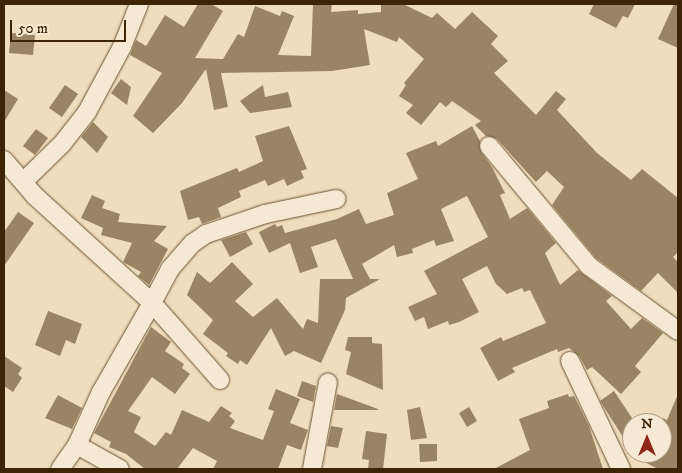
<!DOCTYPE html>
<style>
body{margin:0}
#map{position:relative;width:682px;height:473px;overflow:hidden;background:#efddbd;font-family:"IM FELL DW Pica",serif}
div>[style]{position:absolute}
.building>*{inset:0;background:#9a8464}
.roads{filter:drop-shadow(0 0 1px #6a5232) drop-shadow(0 0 1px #6a5232)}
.street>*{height:18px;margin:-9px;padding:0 9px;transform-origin:9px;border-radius:9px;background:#f5e9d4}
span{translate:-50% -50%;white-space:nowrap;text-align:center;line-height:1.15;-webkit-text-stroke:4px #f5e9d4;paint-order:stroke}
.frame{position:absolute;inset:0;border:5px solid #3d2404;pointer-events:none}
.north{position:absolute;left:622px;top:413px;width:50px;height:50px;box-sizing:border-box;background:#f5e9d4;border:1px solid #ab9a81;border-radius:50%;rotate:0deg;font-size:14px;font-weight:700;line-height:20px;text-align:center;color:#3d2404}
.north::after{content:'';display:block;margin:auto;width:18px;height:22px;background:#8f2418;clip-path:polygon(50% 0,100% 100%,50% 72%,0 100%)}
.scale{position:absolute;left:10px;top:20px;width:116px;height:22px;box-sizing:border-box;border:2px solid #3d2404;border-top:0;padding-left:6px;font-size:15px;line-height:18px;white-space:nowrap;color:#3d2404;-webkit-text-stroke:4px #f5e9d4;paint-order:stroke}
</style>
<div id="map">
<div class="building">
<div style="clip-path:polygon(198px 4px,211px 4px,223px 11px,195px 58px,223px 59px,238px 34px,244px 37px,255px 6px,280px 16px,282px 11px,294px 16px,278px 55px,311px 56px,313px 4px,332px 4px,331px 12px,358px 10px,358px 14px,381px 12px,381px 4px,403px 4px,432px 18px,437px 13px,455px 29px,472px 12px,498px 36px,491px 44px,508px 61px,494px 73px,536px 115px,556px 91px,566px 99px,557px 110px,597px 153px,631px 180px,642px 169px,678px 198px,678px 252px,673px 257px,678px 262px,678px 293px,658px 273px,641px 291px,596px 258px,552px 205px,564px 187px,547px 171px,536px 182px,497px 139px,486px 136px,475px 125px,481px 121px,452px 101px,446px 107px,440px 102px,421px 125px,406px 113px,413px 105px,399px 96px,406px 85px,404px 83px,424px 59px,399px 37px,397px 42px,364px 29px,370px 65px,332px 71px,221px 73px,228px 107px,214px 110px,206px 69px,182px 103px,153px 133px,133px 116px,162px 73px,130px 55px,136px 40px,146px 46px,165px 15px,184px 27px)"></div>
<div style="clip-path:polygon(594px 4px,635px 4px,628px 18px,623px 16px,616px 28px,589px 14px)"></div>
<div style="clip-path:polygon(674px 4px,678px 4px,678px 48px,658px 39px)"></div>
<div style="clip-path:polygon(11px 33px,35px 35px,33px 55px,9px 53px)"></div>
<div style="clip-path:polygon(121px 79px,131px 87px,127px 105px,111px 93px)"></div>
<div style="clip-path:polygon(65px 85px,78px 94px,62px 117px,49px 108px)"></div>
<div style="clip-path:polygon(263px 85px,265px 97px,288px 92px,292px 107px,250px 113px,240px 101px)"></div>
<div style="clip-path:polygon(4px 90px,18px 99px,4px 122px)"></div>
<div style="clip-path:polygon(93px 122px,108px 137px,97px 153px,81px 137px)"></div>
<div style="clip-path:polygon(289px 126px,307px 169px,301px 171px,304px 178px,287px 186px,284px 179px,268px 186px,265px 180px,239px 191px,241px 197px,218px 208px,221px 217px,202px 224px,199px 217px,188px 220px,180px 191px,237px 168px,239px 172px,263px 161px,255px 136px)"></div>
<div style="clip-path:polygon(472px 126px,480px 141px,481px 152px,492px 167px,505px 193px,500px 195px,510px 219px,527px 208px,556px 243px,545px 253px,560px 285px,578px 270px,612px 296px,606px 301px,631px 329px,642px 318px,663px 333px,635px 366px,641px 372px,621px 394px,592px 367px,587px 370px,579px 356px,569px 348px,558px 352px,557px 349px,512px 368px,515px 372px,498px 381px,480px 348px,501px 337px,503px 341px,546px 323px,530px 290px,524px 292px,522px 288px,507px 294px,496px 284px,487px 266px,462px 279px,479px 312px,459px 322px,449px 325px,448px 321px,428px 329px,424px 317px,415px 321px,408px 307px,437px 294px,424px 271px,488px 237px,467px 196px,441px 209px,454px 241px,436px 246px,434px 240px,412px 249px,413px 253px,397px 257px,394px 245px,362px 264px,370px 279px,380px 279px,346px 298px,345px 310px,321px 363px,294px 351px,285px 356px,271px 328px,247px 365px,240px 360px,238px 364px,226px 356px,228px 353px,203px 334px,213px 320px,187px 295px,197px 272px,210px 283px,232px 262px,253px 284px,235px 301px,253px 317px,277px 298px,303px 329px,307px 319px,318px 323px,320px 279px,353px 279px,336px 239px,311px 247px,318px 267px,300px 273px,290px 243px,269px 253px,259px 232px,275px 224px,277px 227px,282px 225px,285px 233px,337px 219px,359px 209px,366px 224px,394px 215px,387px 193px,418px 179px,406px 153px,436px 141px,438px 146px)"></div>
<div style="clip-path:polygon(36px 129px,48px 138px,35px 155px,23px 146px)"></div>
<div style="clip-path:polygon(92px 195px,105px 201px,102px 208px,120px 214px,118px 222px,167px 226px,154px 241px,168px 249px,149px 285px,138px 276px,141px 272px,123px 262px,132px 243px,101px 235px,103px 228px,81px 218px)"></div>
<div style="clip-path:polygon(18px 212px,34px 223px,4px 266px,4px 232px)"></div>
<div style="clip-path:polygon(246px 232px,253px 244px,230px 257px,221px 240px)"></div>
<div style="clip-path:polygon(48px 311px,82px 324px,75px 344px,66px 340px,60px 356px,35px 345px)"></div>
<div style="clip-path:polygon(151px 327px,171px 342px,165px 351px,184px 364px,182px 368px,190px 374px,175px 394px,152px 377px,128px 411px,141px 417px,134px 432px,155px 446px,166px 432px,171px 435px,182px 410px,209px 422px,221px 406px,232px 413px,229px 416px,235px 421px,230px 428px,263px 440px,274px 411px,268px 409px,276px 389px,300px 399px,290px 423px,308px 430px,301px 450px,287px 445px,278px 469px,213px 469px,217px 461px,193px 448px,177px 469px,145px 469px,126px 454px,109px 447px,111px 442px,94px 433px)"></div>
<div style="clip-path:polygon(348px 337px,372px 337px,372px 343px,382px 344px,383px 390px,346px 374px,351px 352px,345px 350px)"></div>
<div style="clip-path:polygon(4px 356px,22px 368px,18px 374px,22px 378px,13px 392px,4px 386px)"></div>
<div style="clip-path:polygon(302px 381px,316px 386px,313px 402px,297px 396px)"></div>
<div style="clip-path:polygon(614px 391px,632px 418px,632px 430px,623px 437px,600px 401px)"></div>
<div style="clip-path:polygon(337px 394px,378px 409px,378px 410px,334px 410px)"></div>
<div style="clip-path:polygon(568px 394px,569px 397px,574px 396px,589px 426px,603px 469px,494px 469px,530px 450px,519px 419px,549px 408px,547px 401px)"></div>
<div style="clip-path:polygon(678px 394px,678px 469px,658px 469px,627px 453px,662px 453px,662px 418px,667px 420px)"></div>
<div style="clip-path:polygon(58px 395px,82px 408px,72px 429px,45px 418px)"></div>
<div style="clip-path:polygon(420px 407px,427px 438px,411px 440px,407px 410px)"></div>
<div style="clip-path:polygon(469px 407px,477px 421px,467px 427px,459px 413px)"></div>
<div style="clip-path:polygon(331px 426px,343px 428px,338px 448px,327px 446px)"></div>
<div style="clip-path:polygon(366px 431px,387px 434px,383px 469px,368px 469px,369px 460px,362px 459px)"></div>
<div style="clip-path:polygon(419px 444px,437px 444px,437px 461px,420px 462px)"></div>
</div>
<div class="roads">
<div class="street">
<div style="left:489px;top:146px;width:156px;rotate:50.2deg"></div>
<div style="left:589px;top:266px;width:110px;rotate:36.1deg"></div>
<div style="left:4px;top:160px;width:48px;rotate:49.3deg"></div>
<div style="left:35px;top:196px;width:159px;rotate:42.4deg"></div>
<div style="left:152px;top:303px;width:103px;rotate:119.8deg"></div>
<div style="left:101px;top:392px;width:58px;rotate:114.4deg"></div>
<div style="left:77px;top:445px;width:29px;rotate:125deg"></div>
<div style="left:23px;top:182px;width:54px;rotate:-44.3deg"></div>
<div style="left:62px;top:144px;width:41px;rotate:-52deg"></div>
<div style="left:87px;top:112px;width:74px;rotate:-61.7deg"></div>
<div style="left:122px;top:47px;width:46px;rotate:-68.4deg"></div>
<div style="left:570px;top:361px;width:119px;rotate:64.7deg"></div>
<div style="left:220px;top:380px;width:103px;rotate:-131.4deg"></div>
<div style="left:152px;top:303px;width:38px;rotate:-62deg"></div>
<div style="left:170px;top:269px;width:35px;rotate:-49deg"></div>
<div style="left:193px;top:243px;width:16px;rotate:-35deg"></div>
<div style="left:206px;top:234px;width:62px;rotate:-18.7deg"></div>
<div style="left:265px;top:214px;width:73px;rotate:-11.9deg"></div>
<div style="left:77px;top:445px;width:49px;rotate:29.2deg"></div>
<div style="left:312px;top:469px;width:88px;rotate:-79.6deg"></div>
</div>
</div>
<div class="frame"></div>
<div class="north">N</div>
<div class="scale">50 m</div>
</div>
